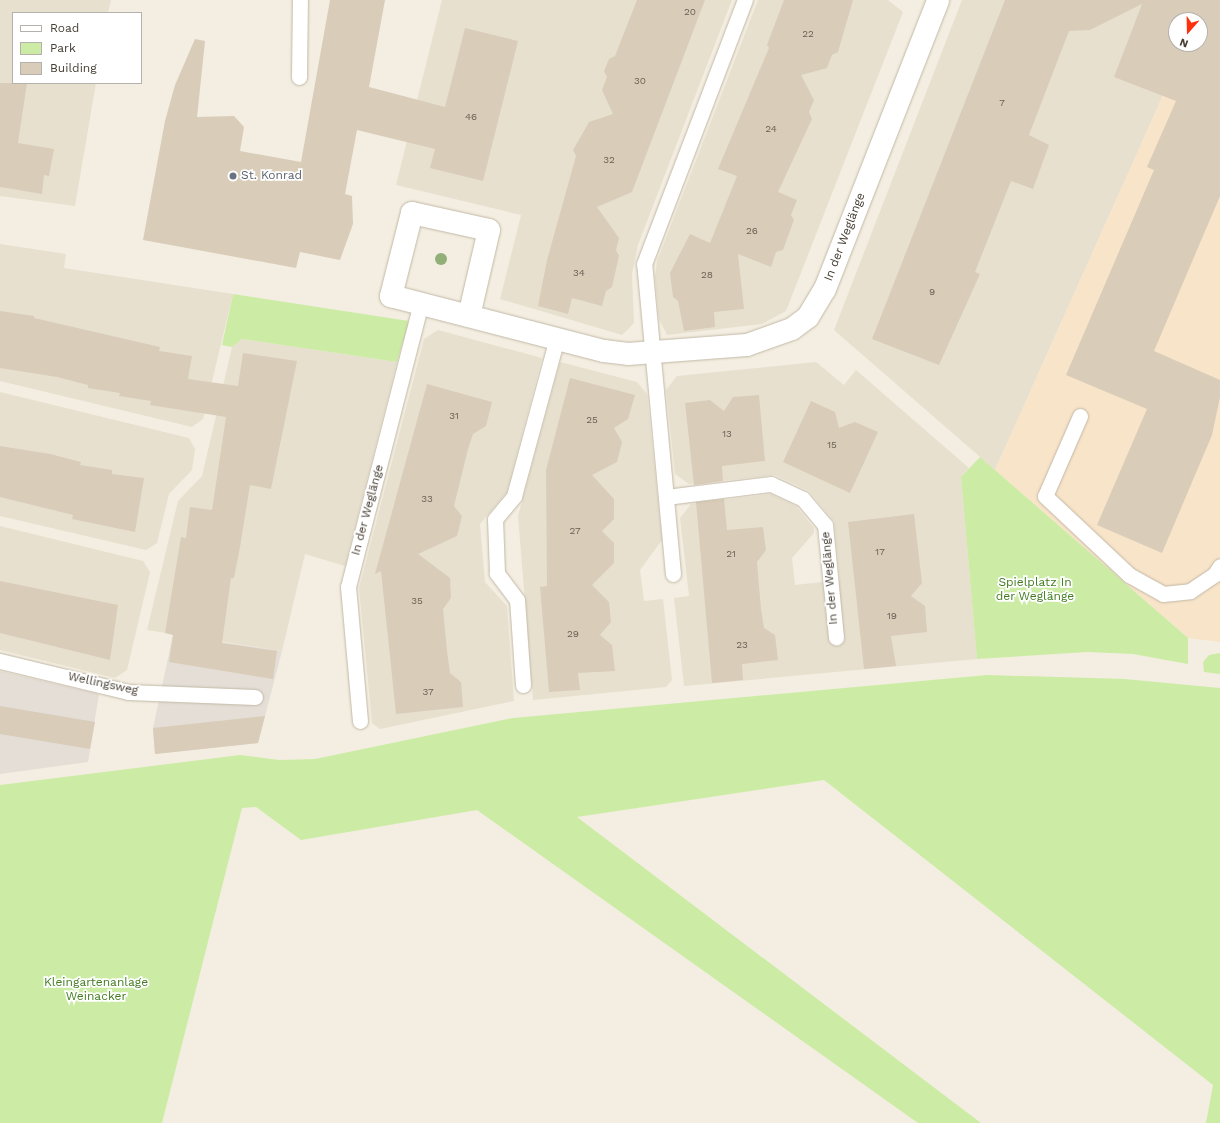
<!DOCTYPE html>
<meta charset="utf-8">
<style>
body{margin:0}
#map{position:relative;width:1220px;height:1123px;overflow:hidden;background:#f3eee1;font-family:"Work Sans",sans-serif}
div>[style]{position:absolute}
.residential>*{inset:0;background:#e7e0cf}
.commercial>*{inset:0;background:#f8e4c9}
.industrial>*{inset:0;background:#e4ded7}
.green>*{inset:0;background:#cceca5}
.building>*{inset:0;background:#d9ccb9}
.roads{filter:drop-shadow(0 0 1px #c2b8a6) drop-shadow(0 0 1px #c2b8a6)}
.service>*{height:15px;margin:-7.5px;padding:0 7.5px;transform-origin:7.5px;border-radius:7.5px;background:#fff}
.minor>*{height:22px;margin:-11px;padding:0 11px;transform-origin:11px;border-radius:11px;background:#fff}
.trees>*{width:12px;height:12px;margin:-6px;border-radius:50%;background:#92af77}
.dots>*{width:11px;height:11px;translate:-50% -50%;box-sizing:border-box;border:2px solid #fff;border-radius:50%}
span{translate:-50% -50%;white-space:nowrap;text-align:center;line-height:1.15;-webkit-text-stroke:3.5px #fff;paint-order:stroke}
.number-label{font-size:10px;color:#6a6154}
.number-label span{-webkit-text-stroke-width:0}
.worship-label{font-size:12px;color:#5b616d}
.left{translate:0 -50%;text-align:left}
.street-label{font-size:12px;color:#453d32}
.park-label{font-size:12px;color:#427b20}
.legend{position:absolute;left:12px;top:12px;width:130px;height:72px;box-sizing:border-box;background:#fff;border:1px solid #b5b1ad;margin:0;padding:5px 7px;list-style:none;font-size:12px;color:#453d32}
.legend li{display:flex;align-items:center;gap:8px;height:20px}
.legend b{width:20px;border:1px solid #b5b1ad}
.north{position:absolute;left:1168px;top:12px;width:40px;height:40px;box-sizing:border-box;background:#fff;border:1px solid #b5b1ad;border-radius:50%;rotate:200deg;font-size:11px;font-weight:700;line-height:16px;text-align:center;color:#453d32}
.north::after{content:'';display:block;margin:auto;width:14px;height:18px;background:#ff310c;clip-path:polygon(50% 0,100% 100%,50% 72%,0 100%)}
</style>
<div id="map">
<div class="residential">
<div style="clip-path:polygon(0 0,111px 0,108px 13px,13px 13px,13px 83px,96px 83px,75px 206px,0 196px)"></div>
<div style="clip-path:polygon(442px 0,732px 0,638px 245px,632px 274px,634px 323px,622px 335px,500px 299px,521px 215px,396px 185px)"></div>
<div style="clip-path:polygon(758px 0,888px 0,903px 12px,786px 311px,762px 324px,667px 335px,659px 319px,655px 277px,657px 261px)"></div>
<div style="clip-path:polygon(962px 0,1206px 0,1176px 20px,1176px 44px,1186px 44px,995px 470px,834px 330px)"></div>
<div style="clip-path:polygon(0 244px,66px 254px,64px 268px,233px 294px,203px 419px,192px 427px,0 381px)"></div>
<div style="clip-path:polygon(438px 330px,542px 358px,507px 492px,480px 524px,485px 582px,507px 606px,514px 701px,380px 729px,372px 723px,359px 588px,424px 339px)"></div>
<div style="clip-path:polygon(242px 339px,397px 362px,345px 566px,305px 554px,282px 651px,147px 630px,178px 501px,202px 476px,232px 347px)"></div>
<div style="clip-path:polygon(560px 362px,637px 382px,647px 394px,662px 540px,640px 570px,644px 601px,663px 599px,672px 680px,666px 687px,533px 700px,518px 516px)"></div>
<div style="clip-path:polygon(816px 362px,844px 385px,856px 370px,969px 468px,961px 477px,977px 659px,684px 686px,674px 598px,689px 596px,680px 518px,691px 504px,771px 494px,796px 506px,814px 528px,814px 533px,792px 558px,795px 585px,840px 580px,834px 521px,809px 491px,775px 475px,689px 484px,675px 474px,666px 390px,677px 376px)"></div>
<div style="clip-path:polygon(0 392px,189px 438px,195px 449px,192px 470px,169px 494px,157px 543px,146px 550px,0 516px)"></div>
<div style="clip-path:polygon(0 526px,143px 561px,150px 572px,127px 670px,115px 678px,0 650px)"></div>
</div>
<div class="commercial">
<div style="clip-path:polygon(1220px 0,1220px 642px,1188px 638px,995px 470px,1186px 44px,1200px 44px,1200px 20px)"></div>
</div>
<div class="industrial">
<div style="clip-path:polygon(173px 635px,282px 651px,258px 743px,155px 754px,153px 728px)"></div>
<div style="clip-path:polygon(0 671px,99px 694px,88px 762px,0 774px)"></div>
</div>
<div class="green">
<div style="clip-path:polygon(233px 294px,409px 321px,397px 362px,242px 339px,232px 347px,222px 345px)"></div>
<div style="clip-path:polygon(980px 457px,1188px 638px,1188px 664px,1133px 654px,1087px 652px,977px 659px,961px 477px)"></div>
<div style="clip-path:polygon(1220px 653px,1220px 674px,1204px 672px,1203px 662px,1209px 655px)"></div>
<div style="clip-path:polygon(987px 675px,1125px 679px,1220px 688px,1220px 1123px,1206px 1123px,1213px 1085px,824px 780px,577px 817px,981px 1123px,918px 1123px,477px 810px,301px 840px,256px 807px,242px 808px,162px 1123px,0 1123px,0 785px,240px 755px,279px 760px,315px 759px,513px 718px)"></div>
</div>
<div class="building">
<div style="clip-path:polygon(330px 0,385px 0,369px 87px,445px 107px,465px 28px,518px 41px,483px 181px,430px 168px,435px 149px,357px 130px,345px 194px,352px 196px,353px 224px,340px 260px,300px 252px,296px 268px,143px 240px,165px 121px,175px 85px,195px 39px,205px 41px,197px 117px,234px 116px,244px 127px,240px 151px,301px 162px)"></div>
<div style="clip-path:polygon(637px 0,705px 0,632px 192px,597px 207px,619px 238px,616px 250px,619px 256px,612px 287px,606px 291px,602px 306px,572px 298px,568px 314px,538px 306px,547px 260px,576px 156px,573px 150px,589px 122px,613px 114px,602px 90px,607px 77px,604px 71px,609px 59px,615px 56px)"></div>
<div style="clip-path:polygon(784px 0,853px 0,838px 52px,832px 55px,827px 68px,801px 75px,814px 100px,809px 112px,812px 119px,778px 192px,797px 200px,791px 215px,794px 220px,783px 250px,776px 252px,771px 267px,738px 254px,744px 309px,714px 312px,715px 327px,684px 331px,678px 301px,673px 297px,670px 273px,690px 234px,710px 243px,737px 176px,718px 169px,769px 48px,767px 45px)"></div>
<div style="clip-path:polygon(evenodd,1005px 0,1220px 0,1220px 196px,1154px 351px,1220px 380px,1220px 397px,1212px 435px,1162px 553px,1097px 525px,1147px 409px,1066px 375px,1154px 170px,1147px 167px,1176px 101px,1114px 77px,1142px 4px,1090px 30px,1069px 31px,1029px 135px,1049px 145px,1033px 189px,1011px 181px,975px 272px,980px 274px,939px 365px,872px 339px,1005px 0,1176px 20px,1200px 20px,1200px 44px,1176px 44px,1176px 20px)"></div>
<div style="clip-path:polygon(0 83px,27px 83px,18px 143px,54px 149px,49px 176px,44px 175px,42px 194px,0 187px)"></div>
<div style="clip-path:polygon(0 311px,34px 316px,34px 318px,160px 347px,159px 351px,192px 356px,188px 379px,238px 386px,243px 353px,297px 361px,271px 489px,250px 485px,240px 547px,234px 578px,231px 578px,222px 643px,277px 651px,273px 679px,169px 662px,173px 635px,165px 633px,181px 537px,186px 538px,190px 507px,212px 510px,226px 417px,150px 405px,151px 401px,119px 396px,120px 393px,88px 388px,88px 385px,57px 377px,0 368px)"></div>
<div style="clip-path:polygon(570px 378px,635px 395px,628px 419px,614px 428px,622px 442px,617px 462px,592px 475px,614px 499px,614px 519px,602px 531px,614px 543px,614px 563px,592px 585px,609px 602px,611px 622px,600px 635px,612px 645px,615px 671px,578px 673px,580px 690px,549px 692px,540px 587px,547px 586px,546px 470px)"></div>
<div style="clip-path:polygon(427px 384px,492px 402px,486px 426px,473px 434px,468px 449px,454px 506px,462px 516px,457px 536px,418px 554px,450px 578px,451px 598px,443px 609px,447px 651px,450px 673px,461px 682px,463px 707px,396px 714px,381px 571px,375px 574px)"></div>
<div style="clip-path:polygon(759px 395px,765px 461px,722px 466px,723px 481px,694px 485px,685px 403px,710px 400px,724px 411px,733px 397px)"></div>
<div style="clip-path:polygon(811px 401px,835px 412px,839px 428px,855px 422px,878px 432px,850px 493px,783px 462px)"></div>
<div style="clip-path:polygon(0 446px,50px 454px,81px 462px,80px 465px,112px 470px,112px 474px,144px 478px,135px 532px,72px 519px,73px 515px,0 497px)"></div>
<div style="clip-path:polygon(724px 499px,727px 530px,763px 527px,766px 550px,757px 562px,761px 609px,764px 628px,775px 635px,778px 660px,742px 664px,743px 680px,712px 683px,696px 502px)"></div>
<div style="clip-path:polygon(914px 514px,922px 583px,911px 596px,925px 606px,927px 632px,891px 636px,896px 666px,864px 669px,848px 522px)"></div>
<div style="clip-path:polygon(0 581px,118px 605px,110px 660px,0 633px)"></div>
<div style="clip-path:polygon(0 706px,95px 722px,90px 749px,0 734px)"></div>
<div style="clip-path:polygon(265px 716px,258px 743px,155px 754px,153px 728px)"></div>
</div>
<div class="roads">
<div class="service">
<div style="left:299px;top:77px;width:77px;rotate:-89.3deg"></div>
<div style="left:1080px;top:416px;width:87px;rotate:113.6deg"></div>
<div style="left:1045px;top:496px;width:115px;rotate:43.2deg"></div>
<div style="left:1129px;top:575px;width:39px;rotate:29deg"></div>
<div style="left:1163px;top:594px;width:27px;rotate:-6deg"></div>
<div style="left:1190px;top:591px;width:30px;rotate:-34deg"></div>
<div style="left:1215px;top:574px;width:9px;rotate:-58deg"></div>
<div style="left:666px;top:497px;width:106px;rotate:-7.1deg"></div>
<div style="left:771px;top:484px;width:35px;rotate:25deg"></div>
<div style="left:803px;top:499px;width:34px;rotate:50deg"></div>
<div style="left:825px;top:525px;width:113px;rotate:84.4deg"></div>
<div style="left:673px;top:574px;width:311px;rotate:-95.3deg"></div>
<div style="left:644px;top:264px;width:283px;rotate:-69.1deg"></div>
<div style="left:0;top:661px;width:132px;rotate:13.6deg"></div>
<div style="left:128px;top:692px;width:127px;rotate:2.3deg"></div>
<div style="left:523px;top:685px;width:85px;rotate:-94deg"></div>
<div style="left:517px;top:600px;width:34px;rotate:-127deg"></div>
<div style="left:497px;top:573px;width:54px;rotate:-92.1deg"></div>
<div style="left:495px;top:519px;width:30px;rotate:-50deg"></div>
<div style="left:514px;top:496px;width:164px;rotate:-74.8deg"></div>
<div style="left:360px;top:721px;width:135px;rotate:-95.1deg"></div>
<div style="left:348px;top:587px;width:293px;rotate:-75.6deg"></div>
</div>
<div class="minor">
<div style="left:469px;top:316px;width:88px;rotate:-76.9deg"></div>
<div style="left:489px;top:230px;width:79px;rotate:-167.6deg"></div>
<div style="left:412px;top:213px;width:86px;rotate:104.2deg"></div>
<div style="left:391px;top:296px;width:220px;rotate:14.5deg"></div>
<div style="left:604px;top:351px;width:24px;rotate:7deg"></div>
<div style="left:628px;top:354px;width:119px;rotate:-4.3deg"></div>
<div style="left:747px;top:345px;width:48px;rotate:-19.6deg"></div>
<div style="left:792px;top:329px;width:20px;rotate:-37deg"></div>
<div style="left:808px;top:317px;width:33px;rotate:-59deg"></div>
<div style="left:825px;top:289px;width:310px;rotate:-68.6deg"></div>
</div>
</div>
<div class="trees">
<div style="left:441px;top:259px"></div>
</div>
<div class="dots">
<div style="left:233px;top:176px;background:#6b7280"></div>
</div>
<div class="number-label">
<span style="left:690px;top:12px">20</span>
<span style="left:808px;top:34px">22</span>
<span style="left:640px;top:81px">30</span>
<span style="left:1002px;top:103px">7</span>
<span style="left:471px;top:117px">46</span>
<span style="left:771px;top:129px">24</span>
<span style="left:609px;top:160px">32</span>
<span style="left:752px;top:231px">26</span>
<span style="left:579px;top:273px">34</span>
<span style="left:707px;top:275px">28</span>
<span style="left:932px;top:292px">9</span>
<span style="left:454px;top:416px">31</span>
<span style="left:592px;top:420px">25</span>
<span style="left:727px;top:434px">13</span>
<span style="left:832px;top:445px">15</span>
<span style="left:427px;top:499px">33</span>
<span style="left:575px;top:531px">27</span>
<span style="left:880px;top:552px">17</span>
<span style="left:731px;top:554px">21</span>
<span style="left:417px;top:601px">35</span>
<span style="left:892px;top:616px">19</span>
<span style="left:573px;top:634px">29</span>
<span style="left:742px;top:645px">23</span>
<span style="left:428px;top:692px">37</span>
</div>
<div class="worship-label">
<span class="left" style="left:241px;top:176px">St. Konrad</span>
</div>
<div class="street-label">
<span style="left:845px;top:237px;rotate:-69deg">In der Weglänge</span>
<span style="left:368px;top:510px;rotate:-75deg">In der Weglänge</span>
<span style="left:830px;top:578px;rotate:-95deg">In der Weglänge</span>
<span style="left:103px;top:684px;rotate:12deg">Wellingsweg</span>
</div>
<div class="park-label">
<span style="left:1035px;top:590px">Spielplatz In<br>der Weglänge</span>
<span style="left:96px;top:990px">Kleingartenanlage<br>Weinacker</span>
</div>
<ul class="legend">
<li><b style="height:5px;background:#fff"></b>Road</li>
<li><b style="height:11px;background:#cceca5"></b>Park</li>
<li><b style="height:11px;background:#d9ccb9"></b>Building</li>
</ul>
<div class="north">N</div>
</div>
